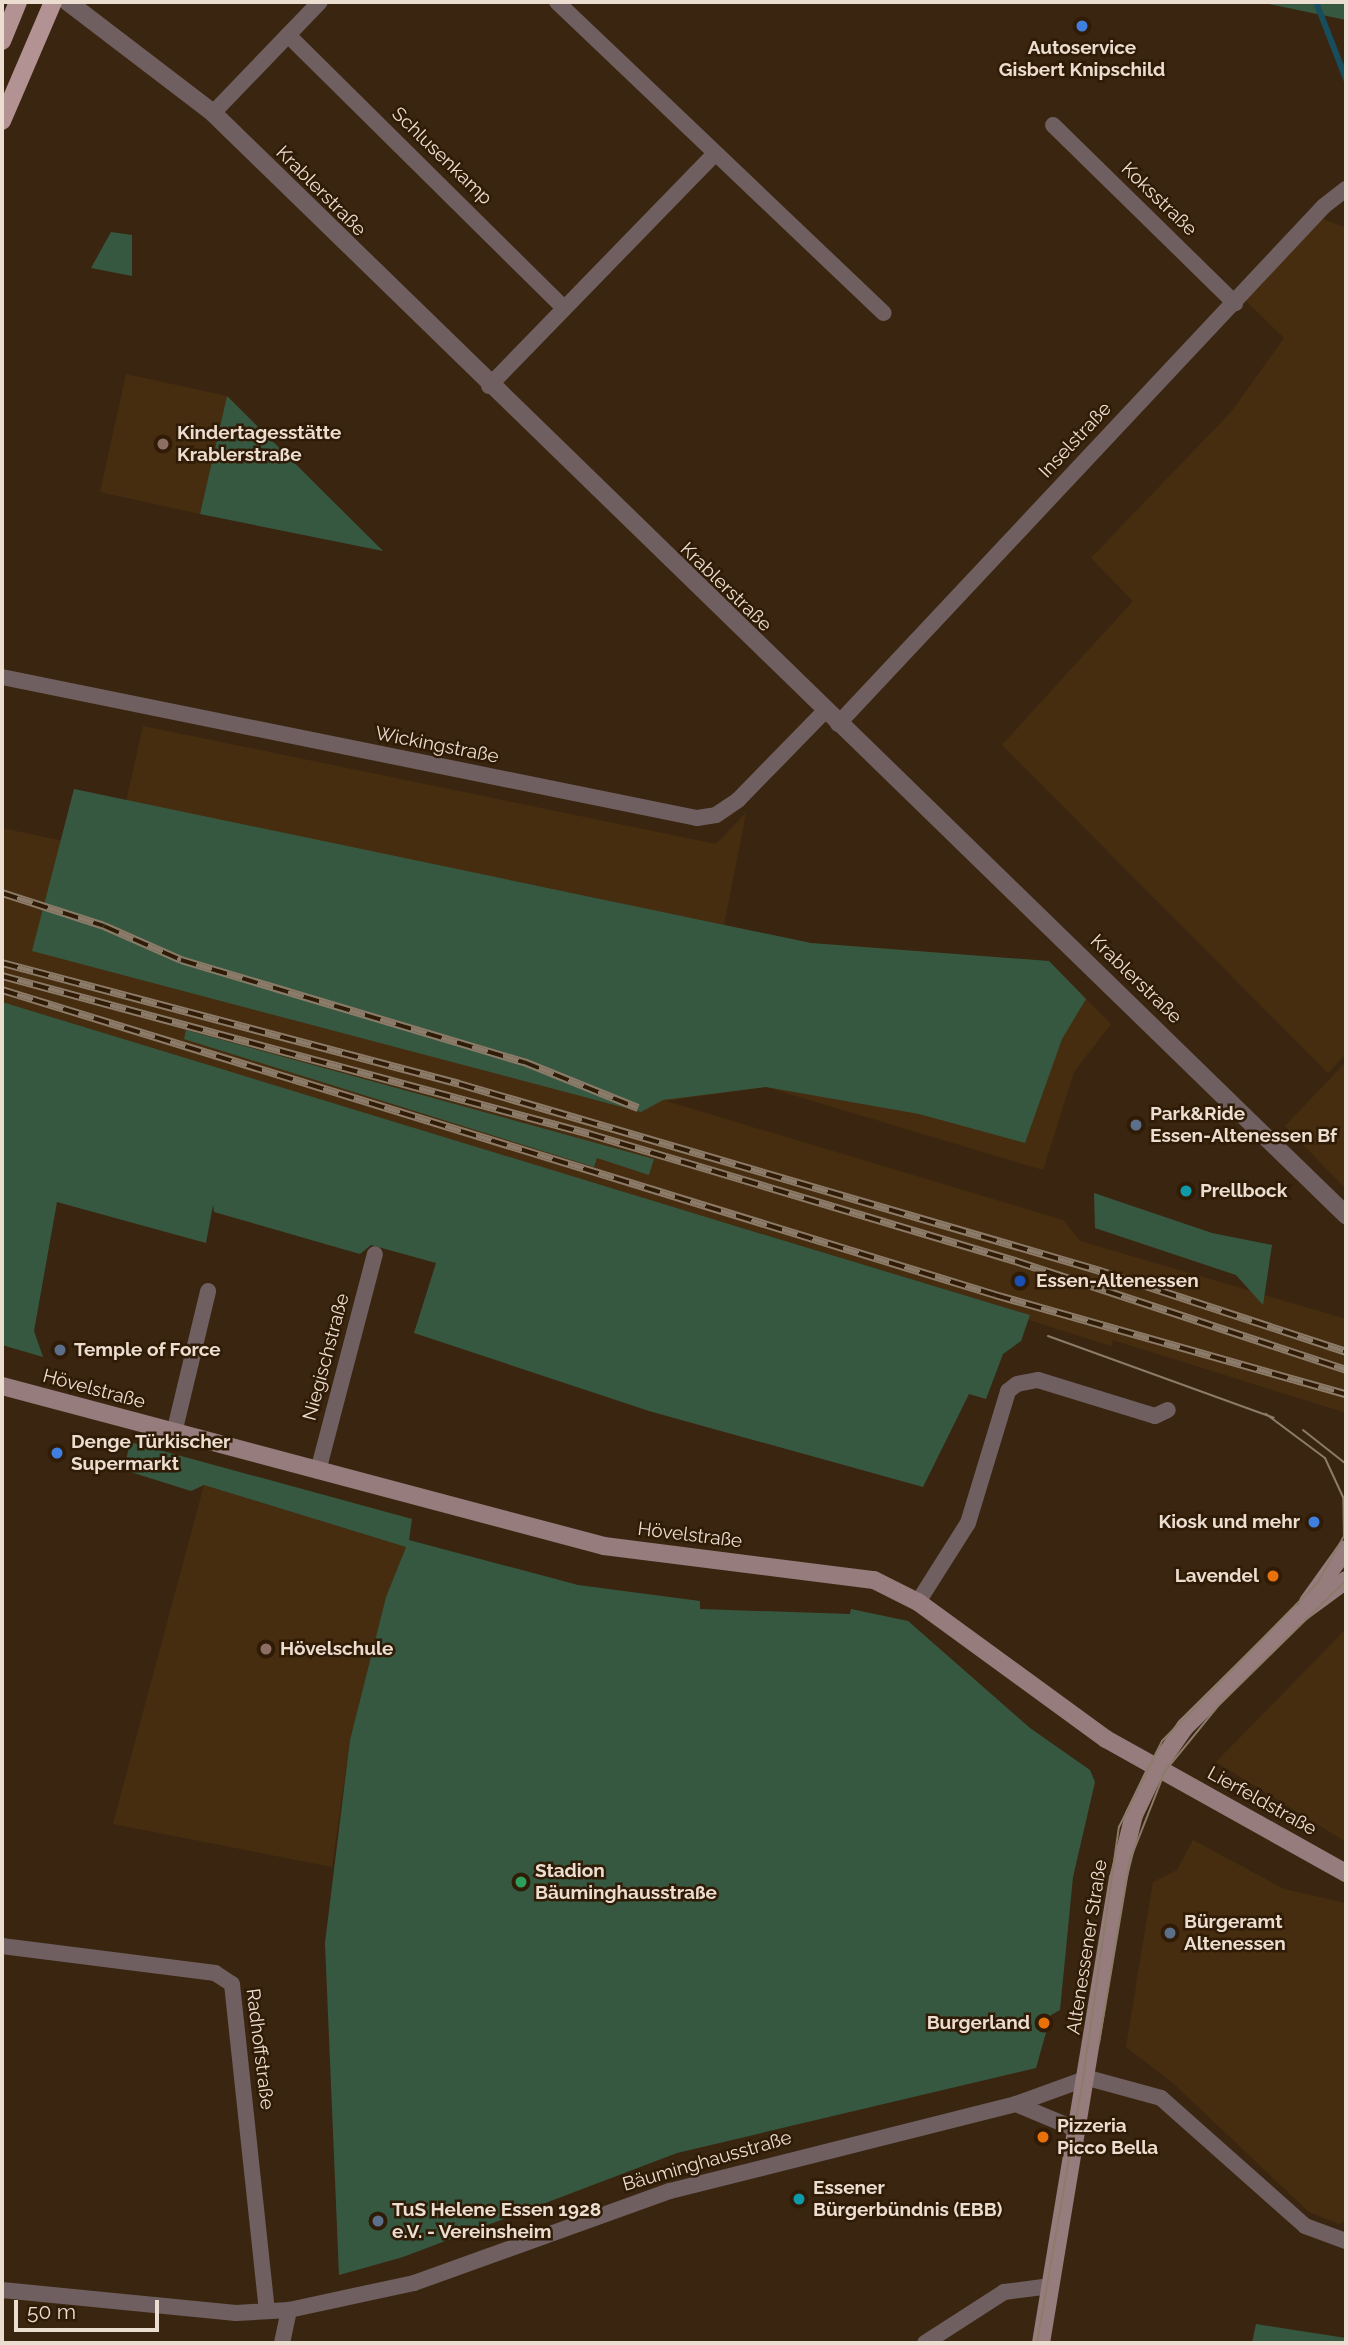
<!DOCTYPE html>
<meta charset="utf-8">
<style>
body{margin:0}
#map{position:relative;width:1348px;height:2345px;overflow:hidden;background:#3a2610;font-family:Raleway,sans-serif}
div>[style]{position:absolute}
.built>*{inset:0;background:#462d10}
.green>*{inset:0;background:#365841}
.stream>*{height:6px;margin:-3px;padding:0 3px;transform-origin:3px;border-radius:3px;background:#174d5c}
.minor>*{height:16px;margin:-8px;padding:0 8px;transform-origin:8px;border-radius:8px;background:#6f5f60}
.tertiary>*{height:18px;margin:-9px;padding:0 9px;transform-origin:9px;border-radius:9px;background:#6f5f60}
.secondary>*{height:18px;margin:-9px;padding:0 9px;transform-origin:9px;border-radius:9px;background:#967c7d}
.primary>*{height:18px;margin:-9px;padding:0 9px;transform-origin:9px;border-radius:9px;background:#b39294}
.tram>*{height:2px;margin:-1px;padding:0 1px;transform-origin:1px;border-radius:1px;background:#8c7b69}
.rail>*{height:8px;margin-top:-4px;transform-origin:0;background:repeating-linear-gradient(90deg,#301c06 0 16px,#8c7b69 0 32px);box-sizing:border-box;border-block:2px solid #8c7b69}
.dots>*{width:19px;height:19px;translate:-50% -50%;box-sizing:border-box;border:4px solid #301c06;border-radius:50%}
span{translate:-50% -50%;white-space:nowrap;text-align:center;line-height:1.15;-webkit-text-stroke:5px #301c06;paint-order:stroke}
.poi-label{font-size:19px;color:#ebddd0;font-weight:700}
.left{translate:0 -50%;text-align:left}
.right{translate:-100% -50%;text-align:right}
.street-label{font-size:19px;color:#ebddd0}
.frame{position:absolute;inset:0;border:4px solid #ebddd0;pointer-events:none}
.scale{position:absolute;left:14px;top:2300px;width:145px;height:32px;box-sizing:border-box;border:4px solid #ebddd0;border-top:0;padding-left:9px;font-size:21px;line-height:24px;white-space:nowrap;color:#ebddd0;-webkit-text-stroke:5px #301c06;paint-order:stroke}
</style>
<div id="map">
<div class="built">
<div style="clip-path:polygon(1317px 217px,1346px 228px,1346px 1054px,1328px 1073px,1002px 745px,1133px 601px,1091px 558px,1231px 412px,1284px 338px,1243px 298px)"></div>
<div style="clip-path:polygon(126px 374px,227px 396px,200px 514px,100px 492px)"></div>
<div style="clip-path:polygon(143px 726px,716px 844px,746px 813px,724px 925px,811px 943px,1049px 961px,1111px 1024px,1074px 1072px,1043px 1170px,766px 1087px,666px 1101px,1063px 1220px,1080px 1241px,1346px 1319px,1346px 1413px,1113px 1340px,1111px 1346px,1029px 1320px,1030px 1315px,732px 1225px,2px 1068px,2px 828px,63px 841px,74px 789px,126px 802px)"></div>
<div style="clip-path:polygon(1346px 1062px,1346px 1189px,1285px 1126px)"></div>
<div style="clip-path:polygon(204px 1485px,406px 1547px,386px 1597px,350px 1740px,332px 1867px,113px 1824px)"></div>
<div style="clip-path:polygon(1346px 1629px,1346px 1842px,1216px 1762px)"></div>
<div style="clip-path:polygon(1193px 1840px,1284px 1889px,1346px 1903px,1346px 2221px,1339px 2224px,1309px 2212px,1173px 2083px,1126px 2047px,1153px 1882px,1177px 1870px)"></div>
</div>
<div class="green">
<div style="clip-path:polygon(1259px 2px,1346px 2px,1346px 20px)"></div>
<div style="clip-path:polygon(111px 232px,132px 235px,132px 276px,91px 268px)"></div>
<div style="clip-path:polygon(227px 396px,383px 551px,200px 514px)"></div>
<div style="clip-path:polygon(74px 789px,811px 943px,1049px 961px,1086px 999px,1062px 1039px,1025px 1143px,919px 1114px,766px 1087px,663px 1100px,641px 1112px,32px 951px)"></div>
<div style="clip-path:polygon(2px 1002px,732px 1225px,1030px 1315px,1021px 1341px,1003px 1354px,986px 1399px,969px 1394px,923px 1487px,649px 1411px,414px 1333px,436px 1263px,371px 1245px,360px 1254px,214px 1212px,213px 1205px,206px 1243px,57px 1202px,34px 1331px,43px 1357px,2px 1345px)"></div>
<div style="clip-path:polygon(186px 1030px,654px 1159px,649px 1175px,597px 1158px,594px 1167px,184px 1039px)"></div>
<div style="clip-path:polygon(1094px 1193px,1212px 1233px,1272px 1245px,1263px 1305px,1236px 1275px,1095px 1228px)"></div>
<div style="clip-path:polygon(130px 1442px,412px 1519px,409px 1540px,578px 1585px,700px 1601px,700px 1609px,850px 1614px,851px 1609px,908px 1621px,1030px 1728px,1090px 1770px,1095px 1782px,1073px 1877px,1060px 2010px,1051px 2015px,1036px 2068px,677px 2153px,403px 2257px,339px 2275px,325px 1943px,350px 1740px,386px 1597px,406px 1547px,204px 1485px,191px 1491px,124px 1470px)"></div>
<div style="clip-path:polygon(1256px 2324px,1346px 2338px,1346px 2343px,1252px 2343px)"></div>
</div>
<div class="stream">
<div style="left:1316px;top:2px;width:83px;rotate:68.7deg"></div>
</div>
<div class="minor">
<div style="left:557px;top:2px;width:451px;rotate:43.6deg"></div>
<div style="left:288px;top:35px;width:388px;rotate:44.7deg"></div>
<div style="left:213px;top:113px;width:154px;rotate:-46.1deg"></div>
<div style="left:1053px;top:125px;width:255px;rotate:44.4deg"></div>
<div style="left:489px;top:386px;width:322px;rotate:-45.8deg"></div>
<div style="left:2px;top:677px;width:709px;rotate:11.47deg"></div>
<div style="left:697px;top:818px;width:19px;rotate:-9deg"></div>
<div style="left:716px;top:815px;width:27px;rotate:-34deg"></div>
<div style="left:738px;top:800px;width:124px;rotate:-45.7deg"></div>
<div style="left:838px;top:724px;width:710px;rotate:-46.83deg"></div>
<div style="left:1324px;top:206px;width:28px;rotate:-38deg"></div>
<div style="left:174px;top:1433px;width:146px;rotate:-76.5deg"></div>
<div style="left:318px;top:1471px;width:224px;rotate:-75.3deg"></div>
<div style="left:918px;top:1602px;width:93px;rotate:-57.7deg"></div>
<div style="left:968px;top:1523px;width:138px;rotate:-73.1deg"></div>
<div style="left:1008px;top:1391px;width:11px;rotate:-38deg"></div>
<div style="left:1017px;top:1384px;width:21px;rotate:-11deg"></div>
<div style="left:1038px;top:1380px;width:122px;rotate:17.1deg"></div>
<div style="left:1155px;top:1416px;width:14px;rotate:-25deg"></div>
<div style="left:2px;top:1946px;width:215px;rotate:7.2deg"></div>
<div style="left:215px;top:1973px;width:20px;rotate:33deg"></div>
<div style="left:232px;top:1984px;width:329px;rotate:83.9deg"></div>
<div style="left:1016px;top:2104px;width:67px;rotate:22.8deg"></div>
<div style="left:2px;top:2290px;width:235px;rotate:5.6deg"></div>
<div style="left:236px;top:2313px;width:53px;rotate:-3.2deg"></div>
<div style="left:289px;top:2310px;width:128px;rotate:-12.2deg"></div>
<div style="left:414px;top:2283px;width:272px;rotate:-19.8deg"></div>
<div style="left:670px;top:2191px;width:357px;rotate:-14.1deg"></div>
<div style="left:1016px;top:2104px;width:77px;rotate:-19.9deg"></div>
<div style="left:1088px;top:2078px;width:76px;rotate:15.3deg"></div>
<div style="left:1161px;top:2098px;width:193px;rotate:41.6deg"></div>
<div style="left:1305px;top:2226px;width:44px;rotate:20.1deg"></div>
<div style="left:282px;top:2343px;width:34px;rotate:-78deg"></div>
<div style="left:925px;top:2343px;width:94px;rotate:-32.8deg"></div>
<div style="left:1004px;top:2292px;width:47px;rotate:-7.3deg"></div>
</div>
<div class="tertiary">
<div style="left:68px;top:2px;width:183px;rotate:37.4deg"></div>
<div style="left:213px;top:113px;width:1581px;rotate:44.21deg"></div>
</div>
<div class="secondary">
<div style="left:2px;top:1386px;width:623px;rotate:14.88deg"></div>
<div style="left:604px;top:1546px;width:272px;rotate:7.2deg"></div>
<div style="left:874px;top:1580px;width:49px;rotate:26.6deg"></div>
<div style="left:918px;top:1602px;width:233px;rotate:36.1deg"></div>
<div style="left:1106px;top:1739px;width:275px;rotate:29.2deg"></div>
<div style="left:1308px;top:1602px;width:65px;rotate:-54.4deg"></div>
<div style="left:1041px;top:2343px;width:470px;rotate:-80.6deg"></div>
<div style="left:1118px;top:1879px;width:66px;rotate:-76deg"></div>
<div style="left:1134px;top:1815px;width:53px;rotate:-64.4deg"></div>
<div style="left:1157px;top:1767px;width:49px;rotate:-55deg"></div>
<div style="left:1185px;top:1727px;width:158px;rotate:-44.7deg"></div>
<div style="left:1297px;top:1616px;width:61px;rotate:-36.3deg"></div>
</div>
<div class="primary">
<div style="left:2px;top:41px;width:42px;rotate:-67.7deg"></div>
<div style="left:2px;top:121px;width:129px;rotate:-66.8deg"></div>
</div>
<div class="tram">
<div style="left:1048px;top:1336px;width:240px;rotate:19.9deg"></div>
<div style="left:1303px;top:1430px;width:55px;rotate:38.3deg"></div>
<div style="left:1099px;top:2043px;width:186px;rotate:-80.4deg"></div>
<div style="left:1130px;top:1860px;width:96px;rotate:-68.5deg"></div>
<div style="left:1165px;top:1771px;width:85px;rotate:-50.7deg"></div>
<div style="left:1219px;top:1705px;width:178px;rotate:-44.5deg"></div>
<div style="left:1037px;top:2343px;width:268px;rotate:-80.1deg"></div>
<div style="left:1083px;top:2079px;width:255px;rotate:-81.9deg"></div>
<div style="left:1119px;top:1827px;width:96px;rotate:-63.4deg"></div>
<div style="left:1162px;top:1741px;width:223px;rotate:-45.5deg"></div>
<div style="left:1318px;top:1582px;width:53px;rotate:-60.5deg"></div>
<div style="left:1344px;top:1536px;width:39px;rotate:-91deg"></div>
<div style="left:1343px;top:1497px;width:43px;rotate:-114.8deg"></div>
<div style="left:1325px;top:1458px;width:74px;rotate:-143.3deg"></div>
</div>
<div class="rail">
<div style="left:2px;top:893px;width:107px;rotate:17.9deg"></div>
<div style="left:104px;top:926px;width:84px;rotate:23.8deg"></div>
<div style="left:181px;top:960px;width:358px;rotate:16.6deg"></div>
<div style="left:524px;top:1062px;width:123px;rotate:22deg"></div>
<div style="left:2px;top:963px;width:473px;rotate:14.8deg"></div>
<div style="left:459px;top:1084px;width:668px;rotate:16.26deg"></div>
<div style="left:1100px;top:1271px;width:259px;rotate:18.2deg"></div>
<div style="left:2px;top:976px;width:608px;rotate:15.06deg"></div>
<div style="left:589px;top:1134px;width:445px;rotate:16.6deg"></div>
<div style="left:1015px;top:1261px;width:348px;rotate:18.2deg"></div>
<div style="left:2px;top:990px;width:1039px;rotate:17.07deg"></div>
<div style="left:995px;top:1295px;width:365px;rotate:15.8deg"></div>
</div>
<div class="dots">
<div style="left:1082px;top:26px;background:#3f7fe0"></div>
<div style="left:163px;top:444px;background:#8d6e63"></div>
<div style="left:1136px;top:1125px;background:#5c6f8a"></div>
<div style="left:1186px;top:1191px;background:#0f9aa8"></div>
<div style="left:1020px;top:1281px;background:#1a4fb4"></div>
<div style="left:60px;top:1350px;background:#5c6f8a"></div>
<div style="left:57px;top:1453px;background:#3f7fe0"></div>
<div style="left:1314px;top:1522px;background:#3f7fe0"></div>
<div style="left:1273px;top:1576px;background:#e8710a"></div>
<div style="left:266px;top:1649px;background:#8d6e63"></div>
<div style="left:521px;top:1882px;background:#2e9e5b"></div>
<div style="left:1170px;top:1933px;background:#5c6f8a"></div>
<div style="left:1044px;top:2023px;background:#e8710a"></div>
<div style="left:1043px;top:2137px;background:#e8710a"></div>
<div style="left:799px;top:2199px;background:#0f9aa8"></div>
<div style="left:378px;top:2221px;background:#5c6f8a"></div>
</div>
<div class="poi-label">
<span style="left:1082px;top:59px">Autoservice<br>Gisbert Knipschild</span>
<span class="left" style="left:177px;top:444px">Kindertagesstätte<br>Krablerstraße</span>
<span class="left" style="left:1150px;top:1125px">Park&amp;Ride<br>Essen-Altenessen Bf</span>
<span class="left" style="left:1200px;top:1191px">Prellbock</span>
<span class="left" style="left:1036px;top:1281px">Essen-Altenessen</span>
<span class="left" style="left:74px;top:1350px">Temple of Force</span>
<span class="left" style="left:71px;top:1453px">Denge Türkischer<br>Supermarkt</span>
<span class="right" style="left:1300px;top:1522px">Kiosk und mehr</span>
<span class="right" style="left:1259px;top:1576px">Lavendel</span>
<span class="left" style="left:280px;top:1649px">Hövelschule</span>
<span class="left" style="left:535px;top:1882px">Stadion<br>Bäuminghausstraße</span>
<span class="left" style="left:1184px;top:1933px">Bürgeramt<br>Altenessen</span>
<span class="right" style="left:1030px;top:2023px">Burgerland</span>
<span class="left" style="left:1057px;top:2137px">Pizzeria<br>Picco Bella</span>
<span class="left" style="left:813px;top:2199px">Essener<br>Bürgerbündnis (EBB)</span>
<span class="left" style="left:392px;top:2221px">TuS Helene Essen 1928<br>e.V. - Vereinsheim</span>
</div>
<div class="street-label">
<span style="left:442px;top:156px;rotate:44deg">Schlusenkamp</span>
<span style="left:321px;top:191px;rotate:45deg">Krablerstraße</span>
<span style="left:1159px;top:199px;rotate:44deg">Koksstraße</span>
<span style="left:1075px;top:440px;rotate:-47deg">Inselstraße</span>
<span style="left:726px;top:587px;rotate:44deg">Krablerstraße</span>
<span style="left:437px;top:745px;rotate:11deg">Wickingstraße</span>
<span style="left:1136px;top:979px;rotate:44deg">Krablerstraße</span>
<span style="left:326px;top:1357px;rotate:-75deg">Niegischstraße</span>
<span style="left:94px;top:1389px;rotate:15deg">Hövelstraße</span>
<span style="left:690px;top:1535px;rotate:7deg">Hövelstraße</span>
<span style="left:1262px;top:1801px;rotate:29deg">Lierfeldstraße</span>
<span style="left:1087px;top:1947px;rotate:-81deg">Altenessener Straße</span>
<span style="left:260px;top:2049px;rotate:83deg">Radhoffstraße</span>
<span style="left:707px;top:2161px;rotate:-16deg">Bäuminghausstraße</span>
</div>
<div class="frame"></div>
<div class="scale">50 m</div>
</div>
